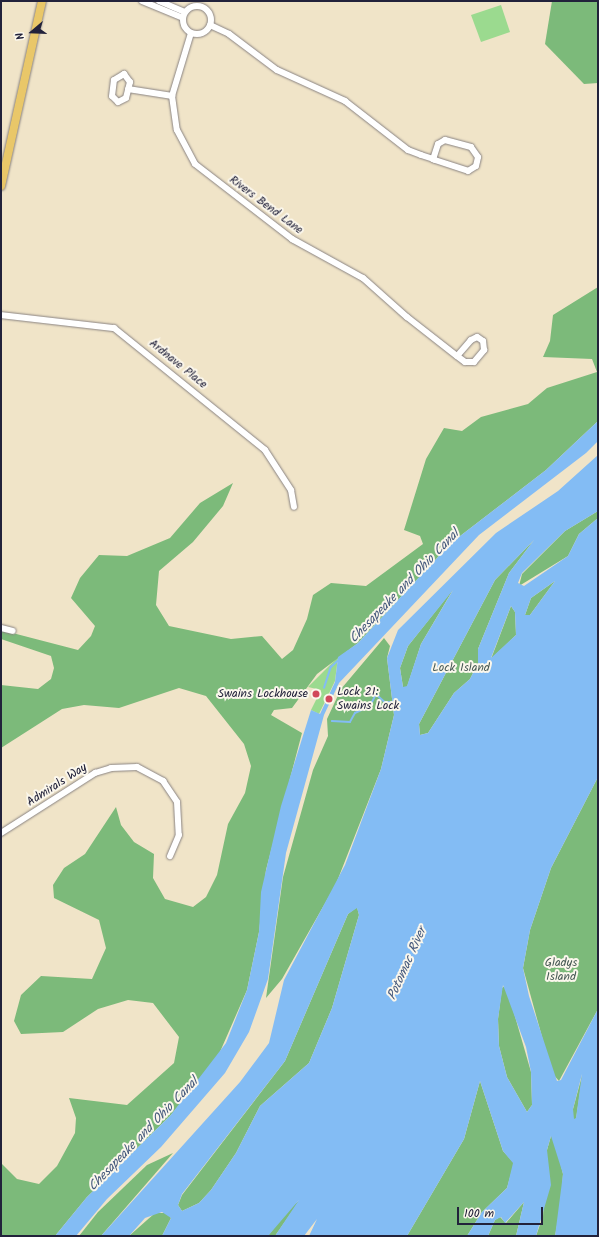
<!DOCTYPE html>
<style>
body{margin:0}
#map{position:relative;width:599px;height:1237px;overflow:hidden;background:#f0e4c8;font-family:Kalam,sans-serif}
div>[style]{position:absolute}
.green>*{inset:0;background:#9bda8f}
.forest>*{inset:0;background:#7cba7a}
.water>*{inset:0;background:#83bcf4}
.stream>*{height:1.5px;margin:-0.75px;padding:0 0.75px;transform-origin:0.75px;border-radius:0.75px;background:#83bcf4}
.roads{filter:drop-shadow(0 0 1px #898382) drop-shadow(0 0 1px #898382)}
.minor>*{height:6px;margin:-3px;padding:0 3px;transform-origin:3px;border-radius:3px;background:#fff}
.minor>.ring{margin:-3px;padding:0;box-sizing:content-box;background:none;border:6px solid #fff;border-radius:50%}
.major>*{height:8px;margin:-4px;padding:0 4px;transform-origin:4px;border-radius:4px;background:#e9c769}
.dots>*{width:11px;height:11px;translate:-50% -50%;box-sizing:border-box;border:2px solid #fbf7ec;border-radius:50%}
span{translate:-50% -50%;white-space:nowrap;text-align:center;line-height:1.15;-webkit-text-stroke:4px #fbf7ec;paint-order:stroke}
.street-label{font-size:12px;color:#22223b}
.park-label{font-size:12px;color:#465954}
.poi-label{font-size:12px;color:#22223b}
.left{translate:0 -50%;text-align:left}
.right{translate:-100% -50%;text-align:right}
.water-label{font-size:13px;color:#44587c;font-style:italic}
.frame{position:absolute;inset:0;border:2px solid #22223b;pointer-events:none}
.north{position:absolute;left:12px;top:12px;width:40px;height:40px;-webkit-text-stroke:3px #fbf7ec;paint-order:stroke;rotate:251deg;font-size:11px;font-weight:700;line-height:16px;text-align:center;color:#22223b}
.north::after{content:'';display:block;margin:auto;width:14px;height:18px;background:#22223b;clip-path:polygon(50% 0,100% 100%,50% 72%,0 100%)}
.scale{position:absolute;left:457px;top:1207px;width:86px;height:18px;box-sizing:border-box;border:2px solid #22223b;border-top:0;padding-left:5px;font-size:12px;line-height:14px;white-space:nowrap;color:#22223b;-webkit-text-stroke:3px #fbf7ec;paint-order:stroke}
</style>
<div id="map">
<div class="green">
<div style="clip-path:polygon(501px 5px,510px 32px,481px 42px,471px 15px)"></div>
<div style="clip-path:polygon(338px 657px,335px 681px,319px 714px,311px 710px,321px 690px,308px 687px)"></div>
</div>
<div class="forest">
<div style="clip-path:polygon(552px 1px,598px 1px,598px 83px,584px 84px,545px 44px)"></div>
<div style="clip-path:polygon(598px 287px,598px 421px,546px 470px,451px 543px,358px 643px,317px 674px,292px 708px,274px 710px,271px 715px,302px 733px,266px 870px,259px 932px,247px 990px,216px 1061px,170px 1116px,87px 1197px,55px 1236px,1px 1236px,1px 1163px,17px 1179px,39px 1184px,57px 1166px,75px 1133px,76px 1118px,69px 1098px,127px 1105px,174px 1063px,179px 1037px,153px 1003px,128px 1000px,98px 1009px,63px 1032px,21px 1034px,14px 1021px,21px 995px,41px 976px,92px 979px,106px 948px,99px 920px,54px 898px,53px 885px,64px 868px,85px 854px,116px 807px,121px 825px,134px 842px,154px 854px,153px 878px,165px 899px,193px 907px,206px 897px,217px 875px,228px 824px,245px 793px,251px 766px,244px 744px,206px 696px,179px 688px,119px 708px,84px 705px,62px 709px,1px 748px,1px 685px,38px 689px,51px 679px,54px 668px,51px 656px,1px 639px,1px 630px,78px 650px,91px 636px,95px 626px,71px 598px,80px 578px,99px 555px,127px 556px,170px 538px,200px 503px,233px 483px,223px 506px,193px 542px,159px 571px,156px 605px,169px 626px,231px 639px,262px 636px,282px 659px,293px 650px,307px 619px,313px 595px,331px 583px,366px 586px,423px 544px,420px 536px,404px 530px,426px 459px,444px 428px,462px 431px,481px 417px,528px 404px,547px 388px,597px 372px,592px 359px,543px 357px,550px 341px,553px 315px)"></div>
<div style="clip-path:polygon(598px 511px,598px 518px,579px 534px,568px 556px,519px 586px,522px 574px,565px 531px)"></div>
<div style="clip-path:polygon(534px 540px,509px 573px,478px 649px,478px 663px,470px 679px,454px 693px,428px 733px,420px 735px,419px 724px,495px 580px)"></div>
<div style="clip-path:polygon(555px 581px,530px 615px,525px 615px,531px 598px)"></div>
<div style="clip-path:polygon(454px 588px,421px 644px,407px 687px,403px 687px,400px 668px,408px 646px)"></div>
<div style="clip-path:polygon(511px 606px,515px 612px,516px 635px,491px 659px)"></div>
<div style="clip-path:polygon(384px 638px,390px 646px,387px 658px,394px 715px,381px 769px,336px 884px,282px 979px,266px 998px,283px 877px,313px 770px,328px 736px,327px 719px,341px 689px)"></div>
<div style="clip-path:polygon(598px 777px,598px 1009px,559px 1081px,552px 1073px,523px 968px,530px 930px,551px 868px)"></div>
<div style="clip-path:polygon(357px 907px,359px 915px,332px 1008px,309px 1063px,260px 1106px,236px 1153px,211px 1190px,199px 1203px,182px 1211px,178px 1205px,182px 1195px,285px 1061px,348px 914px)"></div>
<div style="clip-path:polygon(506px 985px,531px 1072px,532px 1105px,527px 1112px,507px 1077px,499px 1046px,498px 1019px,502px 988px)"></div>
<div style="clip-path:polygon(583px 1072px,576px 1119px,573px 1119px,573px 1109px)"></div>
<div style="clip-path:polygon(480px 1081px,503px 1151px,514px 1163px,507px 1188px,482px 1212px,467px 1236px,407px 1236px,464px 1139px)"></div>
<div style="clip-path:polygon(551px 1136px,554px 1137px,563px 1174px,561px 1204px,555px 1236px,536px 1236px,543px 1216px,547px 1150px)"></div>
<div style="clip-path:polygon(173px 1153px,101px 1236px,79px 1236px,98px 1212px,147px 1165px)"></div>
<div style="clip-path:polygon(300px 1200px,275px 1236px,268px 1236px,288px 1209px)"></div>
<div style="clip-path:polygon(524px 1202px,516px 1236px,488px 1236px,495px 1220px,500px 1217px,506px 1223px)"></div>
<div style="clip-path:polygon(155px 1213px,168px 1213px,171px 1218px,162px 1236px,129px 1236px)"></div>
</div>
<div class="water">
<div style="clip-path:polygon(598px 421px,598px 441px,586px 453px,479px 535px,339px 683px,324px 715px,286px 853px,268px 979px,249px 1032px,225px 1073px,161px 1147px,107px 1199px,76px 1236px,55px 1236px,87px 1197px,170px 1116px,226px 1043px,247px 990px,259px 932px,261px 892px,281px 806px,311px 710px,320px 714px,335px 682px,338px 657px,358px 643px,451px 543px,546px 470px)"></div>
<div style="clip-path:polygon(evenodd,598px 455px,598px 511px,565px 531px,522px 573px,518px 583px,524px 586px,568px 556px,579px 534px,598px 518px,598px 777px,551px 868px,530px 930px,523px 968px,529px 996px,557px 1081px,561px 1080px,598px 1009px,598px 1236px,555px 1236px,563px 1174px,551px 1136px,547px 1150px,551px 1185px,536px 1236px,516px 1236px,524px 1202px,505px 1223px,501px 1217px,495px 1220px,488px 1236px,467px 1236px,482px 1212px,507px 1188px,513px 1163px,503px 1151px,480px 1081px,464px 1139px,407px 1236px,309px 1236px,317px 1219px,304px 1236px,275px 1236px,299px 1200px,268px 1236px,162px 1236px,171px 1218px,162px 1212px,145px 1218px,129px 1236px,101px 1236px,240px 1082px,269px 1043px,284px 980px,345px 865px,381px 769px,394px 715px,387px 658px,398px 630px,496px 533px,558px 491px,598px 455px,534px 540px,509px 573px,478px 649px,478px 663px,470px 679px,454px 693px,428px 733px,420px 735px,419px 724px,495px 580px,534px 540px,598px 455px,555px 581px,530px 615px,525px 615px,531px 598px,555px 581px,598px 455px,453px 590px,421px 644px,407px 686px,403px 687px,400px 668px,408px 646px,453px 590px,598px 455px,511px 606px,515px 612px,516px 635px,491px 658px,511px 606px,598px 455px,357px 908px,359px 915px,332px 1008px,309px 1063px,260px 1106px,236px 1153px,211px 1190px,199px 1203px,182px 1211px,178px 1205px,182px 1194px,285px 1061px,348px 914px,357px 908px,598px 455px,503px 985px,526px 1047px,531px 1072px,532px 1105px,527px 1112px,507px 1077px,499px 1046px,498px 1019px,503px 985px,598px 455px,582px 1074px,576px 1118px,574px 1119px,573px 1109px,582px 1074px)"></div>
</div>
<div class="stream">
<div style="left:324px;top:688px;width:22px;rotate:-72deg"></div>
<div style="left:331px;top:667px;width:12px;rotate:-42deg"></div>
<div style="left:332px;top:721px;width:18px;rotate:3deg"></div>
<div style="left:350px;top:722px;width:10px;rotate:-61deg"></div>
<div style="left:355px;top:713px;width:17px;rotate:-25deg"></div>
<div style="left:370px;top:706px;width:13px;rotate:-63deg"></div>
<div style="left:376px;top:694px;width:12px;rotate:42deg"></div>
<div style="left:385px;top:702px;width:7px"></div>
</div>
<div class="roads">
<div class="minor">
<div style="left:142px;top:1px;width:44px;rotate:22.5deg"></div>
<div style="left:159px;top:1px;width:28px;rotate:23deg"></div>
<div class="ring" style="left:183px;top:6px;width:22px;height:22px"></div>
<div style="left:210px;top:25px;width:21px;rotate:25deg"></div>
<div style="left:229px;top:34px;width:60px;rotate:36.9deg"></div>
<div style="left:277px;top:70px;width:75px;rotate:24.5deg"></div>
<div style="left:345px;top:101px;width:80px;rotate:37.9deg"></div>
<div style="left:408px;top:150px;width:14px;rotate:21deg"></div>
<div style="left:421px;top:155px;width:13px;rotate:18deg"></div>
<div style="left:433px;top:159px;width:2px;rotate:27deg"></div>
<div style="left:435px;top:160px;width:35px;rotate:18deg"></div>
<div style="left:468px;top:171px;width:9px;rotate:-32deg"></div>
<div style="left:476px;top:166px;width:9px;rotate:-77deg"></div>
<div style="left:478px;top:157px;width:12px;rotate:-125deg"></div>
<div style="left:471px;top:147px;width:27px;rotate:-165deg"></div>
<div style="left:445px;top:140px;width:8px;rotate:150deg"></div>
<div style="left:438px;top:144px;width:16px;rotate:108deg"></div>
<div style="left:191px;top:33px;width:66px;rotate:106.8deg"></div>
<div style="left:172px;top:96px;width:34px;rotate:82deg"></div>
<div style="left:177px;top:130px;width:38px;rotate:62deg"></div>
<div style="left:195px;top:164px;width:123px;rotate:37.7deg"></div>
<div style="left:292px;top:239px;width:81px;rotate:28.8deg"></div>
<div style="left:363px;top:278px;width:59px;rotate:41.6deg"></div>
<div style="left:407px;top:317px;width:63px;rotate:38deg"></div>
<div style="left:457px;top:356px;width:10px;rotate:37deg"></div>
<div style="left:465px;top:362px;width:9px"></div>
<div style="left:474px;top:362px;width:16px;rotate:-50deg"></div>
<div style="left:484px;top:350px;width:9px;rotate:-96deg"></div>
<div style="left:483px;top:341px;width:7px;rotate:-146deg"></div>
<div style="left:477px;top:337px;width:7px;rotate:153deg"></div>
<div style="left:471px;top:340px;width:21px;rotate:131deg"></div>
<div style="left:124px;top:74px;width:10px;rotate:53deg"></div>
<div style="left:130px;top:82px;width:16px;rotate:104deg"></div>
<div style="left:126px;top:98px;width:9px;rotate:153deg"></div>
<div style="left:118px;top:102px;width:8px;rotate:-135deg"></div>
<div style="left:112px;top:96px;width:16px;rotate:-83deg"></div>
<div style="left:114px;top:80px;width:12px;rotate:-31deg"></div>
<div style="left:128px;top:89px;width:45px;rotate:9deg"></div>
<div style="left:1px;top:315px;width:114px;rotate:6.6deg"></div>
<div style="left:114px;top:328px;width:194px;rotate:38.9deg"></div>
<div style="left:265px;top:450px;width:48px;rotate:57deg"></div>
<div style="left:291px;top:490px;width:17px;rotate:80deg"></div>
<div style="left:1px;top:628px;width:12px;rotate:14deg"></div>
<div style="left:1px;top:833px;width:112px;rotate:-32.6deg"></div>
<div style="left:95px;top:773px;width:17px;rotate:-17deg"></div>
<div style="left:111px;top:768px;width:26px;rotate:-2deg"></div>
<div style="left:137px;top:767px;width:30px;rotate:28deg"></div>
<div style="left:163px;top:781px;width:25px;rotate:56deg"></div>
<div style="left:177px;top:802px;width:33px;rotate:87deg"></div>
<div style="left:179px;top:835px;width:23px;rotate:113deg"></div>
</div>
<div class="major">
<div style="left:1px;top:186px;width:189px;rotate:-77.5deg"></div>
</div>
</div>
<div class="dots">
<div style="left:316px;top:694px;background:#d1495b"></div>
<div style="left:329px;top:699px;background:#d1495b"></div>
</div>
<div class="street-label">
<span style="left:266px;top:205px;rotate:37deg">Rivers Bend Lane</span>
<span style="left:178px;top:364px;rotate:39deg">Ardnave Place</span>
<span style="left:57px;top:785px;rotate:-33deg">Admirals Way</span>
</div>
<div class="park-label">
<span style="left:461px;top:668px">Lock Island</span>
<span style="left:561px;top:970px">Gladys<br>Island</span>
</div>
<div class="poi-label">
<span class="left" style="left:337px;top:699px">Lock 21:<br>Swains Lock</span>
<span class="right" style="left:308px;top:694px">Swains Lockhouse</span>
</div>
<div class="water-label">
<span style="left:405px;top:587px;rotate:-46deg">Chesapeake and Ohio Canal</span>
<span style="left:408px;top:964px;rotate:-66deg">Potomac River</span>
<span style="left:144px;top:1135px;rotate:-46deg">Chesapeake and Ohio Canal</span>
</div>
<div class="frame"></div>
<div class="north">N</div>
<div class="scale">100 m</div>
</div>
